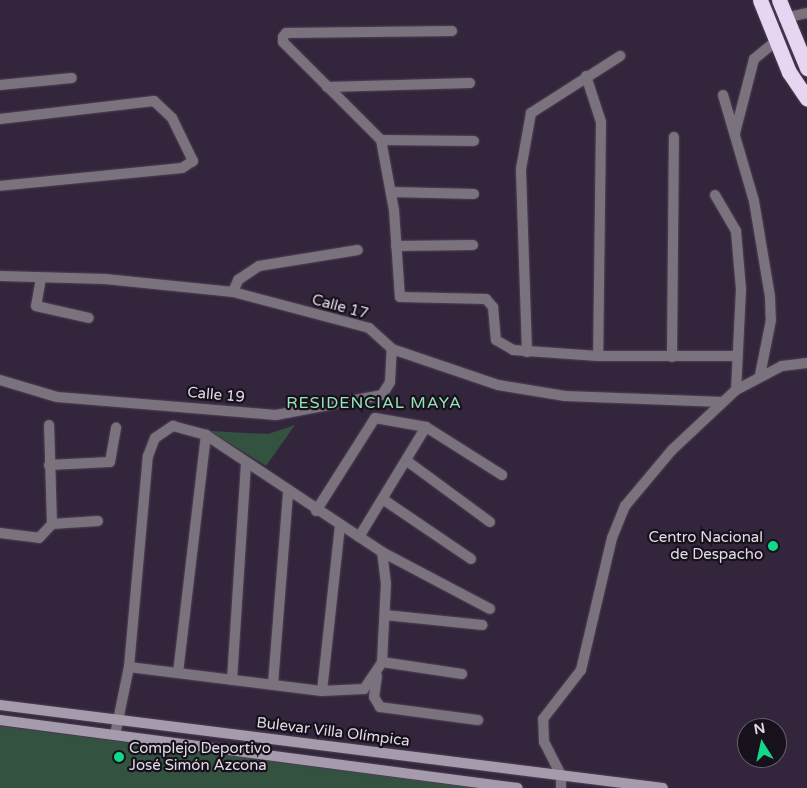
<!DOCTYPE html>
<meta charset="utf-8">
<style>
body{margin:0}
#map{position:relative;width:807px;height:788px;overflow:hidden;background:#33253b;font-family:"Varela Round",sans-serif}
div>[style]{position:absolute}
.green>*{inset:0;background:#335240}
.roads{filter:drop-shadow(0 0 1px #4f4257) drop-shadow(0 0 1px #4f4257)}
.street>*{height:10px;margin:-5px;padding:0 5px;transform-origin:5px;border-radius:5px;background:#7a737e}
.secondary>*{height:10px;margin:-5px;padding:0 5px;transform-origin:5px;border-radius:5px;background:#a69bad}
.highway>*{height:15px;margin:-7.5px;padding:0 7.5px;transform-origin:7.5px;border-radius:7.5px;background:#e7d6f2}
.dots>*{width:14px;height:14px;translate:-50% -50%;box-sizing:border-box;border:2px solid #17111b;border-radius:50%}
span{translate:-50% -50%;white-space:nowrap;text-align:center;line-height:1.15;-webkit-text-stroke:4.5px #17111b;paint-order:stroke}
.street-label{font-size:15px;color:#e2dae8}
.poi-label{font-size:15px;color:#e2dae8}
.right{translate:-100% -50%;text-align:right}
.left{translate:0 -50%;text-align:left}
.neighbourhood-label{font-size:16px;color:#95e3b6;letter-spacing:1px}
.north{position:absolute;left:737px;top:718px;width:50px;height:50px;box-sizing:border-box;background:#17111b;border:1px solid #68616d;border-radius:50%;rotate:350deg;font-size:14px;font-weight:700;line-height:20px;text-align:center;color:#e2dae8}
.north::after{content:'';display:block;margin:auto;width:18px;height:22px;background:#11d98a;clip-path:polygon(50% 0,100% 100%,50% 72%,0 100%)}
</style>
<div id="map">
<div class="green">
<div style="clip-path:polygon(295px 425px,266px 466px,210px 431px,268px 434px)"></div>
<div style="clip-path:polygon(0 726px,477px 788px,0 788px)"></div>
</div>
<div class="roads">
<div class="street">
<div style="left:784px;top:18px;width:24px;rotate:-12deg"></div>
<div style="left:452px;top:31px;width:166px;rotate:179.3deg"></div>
<div style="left:286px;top:33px;width:5px;rotate:127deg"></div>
<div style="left:283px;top:37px;width:5px;rotate:90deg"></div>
<div style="left:283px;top:42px;width:139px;rotate:45deg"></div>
<div style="left:381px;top:140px;width:71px;rotate:79.5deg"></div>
<div style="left:394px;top:210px;width:87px;rotate:86.1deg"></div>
<div style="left:400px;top:297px;width:86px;rotate:1.3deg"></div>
<div style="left:486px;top:299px;width:11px;rotate:49deg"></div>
<div style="left:493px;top:307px;width:33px;rotate:85deg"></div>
<div style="left:496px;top:340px;width:20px;rotate:30deg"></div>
<div style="left:513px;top:350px;width:85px;rotate:4deg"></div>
<div style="left:598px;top:356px;width:137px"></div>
<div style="left:586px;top:76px;width:48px;rotate:71.9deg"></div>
<div style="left:601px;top:122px;width:234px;rotate:90.7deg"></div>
<div style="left:0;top:85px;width:72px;rotate:-5.6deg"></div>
<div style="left:327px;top:87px;width:143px;rotate:-1.6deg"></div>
<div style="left:723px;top:95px;width:110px;rotate:73.7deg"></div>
<div style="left:754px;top:201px;width:97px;rotate:80.5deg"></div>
<div style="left:770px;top:297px;width:23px;rotate:88deg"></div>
<div style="left:771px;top:320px;width:56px;rotate:101.3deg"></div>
<div style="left:0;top:119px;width:155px;rotate:-6.7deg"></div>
<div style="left:154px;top:101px;width:25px;rotate:43deg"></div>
<div style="left:172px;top:118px;width:48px;rotate:64deg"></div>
<div style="left:193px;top:161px;width:13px;rotate:148deg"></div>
<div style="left:182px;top:168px;width:183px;rotate:174.4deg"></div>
<div style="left:735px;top:133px;width:76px;rotate:-75.6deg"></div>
<div style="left:754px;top:59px;width:27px;rotate:-39deg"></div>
<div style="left:381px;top:140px;width:93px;rotate:0.6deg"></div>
<div style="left:392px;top:192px;width:82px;rotate:1.4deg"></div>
<div style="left:715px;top:195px;width:42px;rotate:59.7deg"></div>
<div style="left:736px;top:231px;width:58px;rotate:85.1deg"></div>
<div style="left:741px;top:289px;width:101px;rotate:92.8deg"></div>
<div style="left:396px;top:246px;width:77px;rotate:-0.7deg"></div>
<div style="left:0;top:276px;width:105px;rotate:1.6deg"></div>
<div style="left:105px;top:279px;width:129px;rotate:5.8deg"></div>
<div style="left:233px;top:292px;width:141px;rotate:14.8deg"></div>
<div style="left:369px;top:328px;width:31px;rotate:42deg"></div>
<div style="left:392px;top:349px;width:112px;rotate:18.8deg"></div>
<div style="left:498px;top:385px;width:68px;rotate:9.3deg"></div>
<div style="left:565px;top:396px;width:158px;rotate:2.2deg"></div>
<div style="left:41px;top:278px;width:28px;rotate:100deg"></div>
<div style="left:36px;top:306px;width:54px;rotate:12.8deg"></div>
<div style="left:233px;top:292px;width:13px;rotate:-67deg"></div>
<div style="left:238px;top:280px;width:25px;rotate:-34deg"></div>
<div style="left:259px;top:266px;width:100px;rotate:-9.2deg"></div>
<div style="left:527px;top:352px;width:183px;rotate:-91.9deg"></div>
<div style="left:521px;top:169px;width:57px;rotate:-79.9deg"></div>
<div style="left:531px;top:113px;width:106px;rotate:-32.6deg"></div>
<div style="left:672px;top:357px;width:220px;rotate:-89.5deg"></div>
<div style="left:0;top:380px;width:59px;rotate:16.6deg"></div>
<div style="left:57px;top:397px;width:220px;rotate:4.7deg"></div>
<div style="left:276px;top:415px;width:108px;rotate:-10.7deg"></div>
<div style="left:382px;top:395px;width:15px;rotate:-58deg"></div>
<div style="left:390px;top:382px;width:33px;rotate:-87deg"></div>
<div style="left:407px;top:461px;width:103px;rotate:36.3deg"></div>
<div style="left:49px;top:465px;width:61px;rotate:-2.8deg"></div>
<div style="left:110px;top:462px;width:35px;rotate:-80deg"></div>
<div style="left:384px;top:500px;width:105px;rotate:34.1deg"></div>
<div style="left:316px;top:511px;width:110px;rotate:-57.6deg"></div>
<div style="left:375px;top:418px;width:52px;rotate:10deg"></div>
<div style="left:426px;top:427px;width:90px;rotate:32.3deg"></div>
<div style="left:52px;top:524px;width:46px;rotate:-3.7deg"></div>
<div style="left:0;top:533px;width:39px;rotate:7deg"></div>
<div style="left:39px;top:538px;width:19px;rotate:-47deg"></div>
<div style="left:52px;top:524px;width:99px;rotate:-91.7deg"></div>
<div style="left:359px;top:537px;width:129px;rotate:-58.7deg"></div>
<div style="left:385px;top:615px;width:98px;rotate:5.9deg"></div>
<div style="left:382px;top:662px;width:81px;rotate:8.5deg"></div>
<div style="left:129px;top:667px;width:194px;rotate:7.1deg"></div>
<div style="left:322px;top:691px;width:42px;rotate:-2.7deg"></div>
<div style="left:364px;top:689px;width:32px;rotate:-56deg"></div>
<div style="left:382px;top:662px;width:78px;rotate:-87.1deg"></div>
<div style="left:386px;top:584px;width:32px;rotate:-97deg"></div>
<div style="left:178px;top:673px;width:240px;rotate:-83.3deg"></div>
<div style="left:377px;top:676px;width:21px;rotate:98deg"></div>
<div style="left:374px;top:697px;width:12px;rotate:59deg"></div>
<div style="left:380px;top:707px;width:99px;rotate:7.6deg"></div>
<div style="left:232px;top:680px;width:217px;rotate:-86.3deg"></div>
<div style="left:273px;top:684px;width:191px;rotate:-85.5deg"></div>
<div style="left:322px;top:691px;width:166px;rotate:-83.8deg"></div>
<div style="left:115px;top:735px;width:69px;rotate:-78.4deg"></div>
<div style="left:129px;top:667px;width:212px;rotate:-84.9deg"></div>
<div style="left:148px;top:456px;width:19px;rotate:-69deg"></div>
<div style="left:155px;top:438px;width:22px;rotate:-34deg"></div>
<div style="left:173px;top:426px;width:34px;rotate:15deg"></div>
<div style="left:206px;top:435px;width:211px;rotate:33.6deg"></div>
<div style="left:382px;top:552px;width:122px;rotate:27.8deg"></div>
<div style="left:561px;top:788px;width:13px;rotate:-90deg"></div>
<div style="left:561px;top:775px;width:37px;rotate:-117deg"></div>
<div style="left:544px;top:742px;width:23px;rotate:-92deg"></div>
<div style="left:543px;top:719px;width:62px;rotate:-52.2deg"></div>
<div style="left:581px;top:670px;width:136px;rotate:-76.8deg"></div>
<div style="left:612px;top:538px;width:35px;rotate:-68deg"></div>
<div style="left:625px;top:506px;width:73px;rotate:-50deg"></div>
<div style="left:672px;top:450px;width:88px;rotate:-43.2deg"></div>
<div style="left:736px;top:390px;width:52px;rotate:-27.6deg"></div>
<div style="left:782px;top:366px;width:25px;rotate:-7deg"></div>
</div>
<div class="secondary">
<div style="left:0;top:705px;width:668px;rotate:7.14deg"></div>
<div style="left:0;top:720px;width:522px;rotate:7.48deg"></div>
</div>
<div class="highway">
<div style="left:760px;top:0;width:78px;rotate:68.1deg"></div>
<div style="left:789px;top:72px;width:32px;rotate:56deg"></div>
<div style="left:779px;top:0;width:74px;rotate:67.6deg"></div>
</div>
</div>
<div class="dots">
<div style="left:773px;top:546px;background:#11d98a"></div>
<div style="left:119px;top:757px;background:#11d98a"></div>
</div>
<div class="street-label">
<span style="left:340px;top:307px;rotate:15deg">Calle 17</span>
<span style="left:216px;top:395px;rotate:5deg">Calle 19</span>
<span style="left:333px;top:732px;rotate:7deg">Bulevar Villa Olímpica</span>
</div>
<div class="poi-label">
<span class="right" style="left:763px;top:546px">Centro Nacional<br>de Despacho</span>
<span class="left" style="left:129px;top:757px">Complejo Deportivo<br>José Simón Azcona</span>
</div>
<div class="neighbourhood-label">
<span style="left:374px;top:403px">RESIDENCIAL MAYA</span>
</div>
<div class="north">N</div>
</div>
